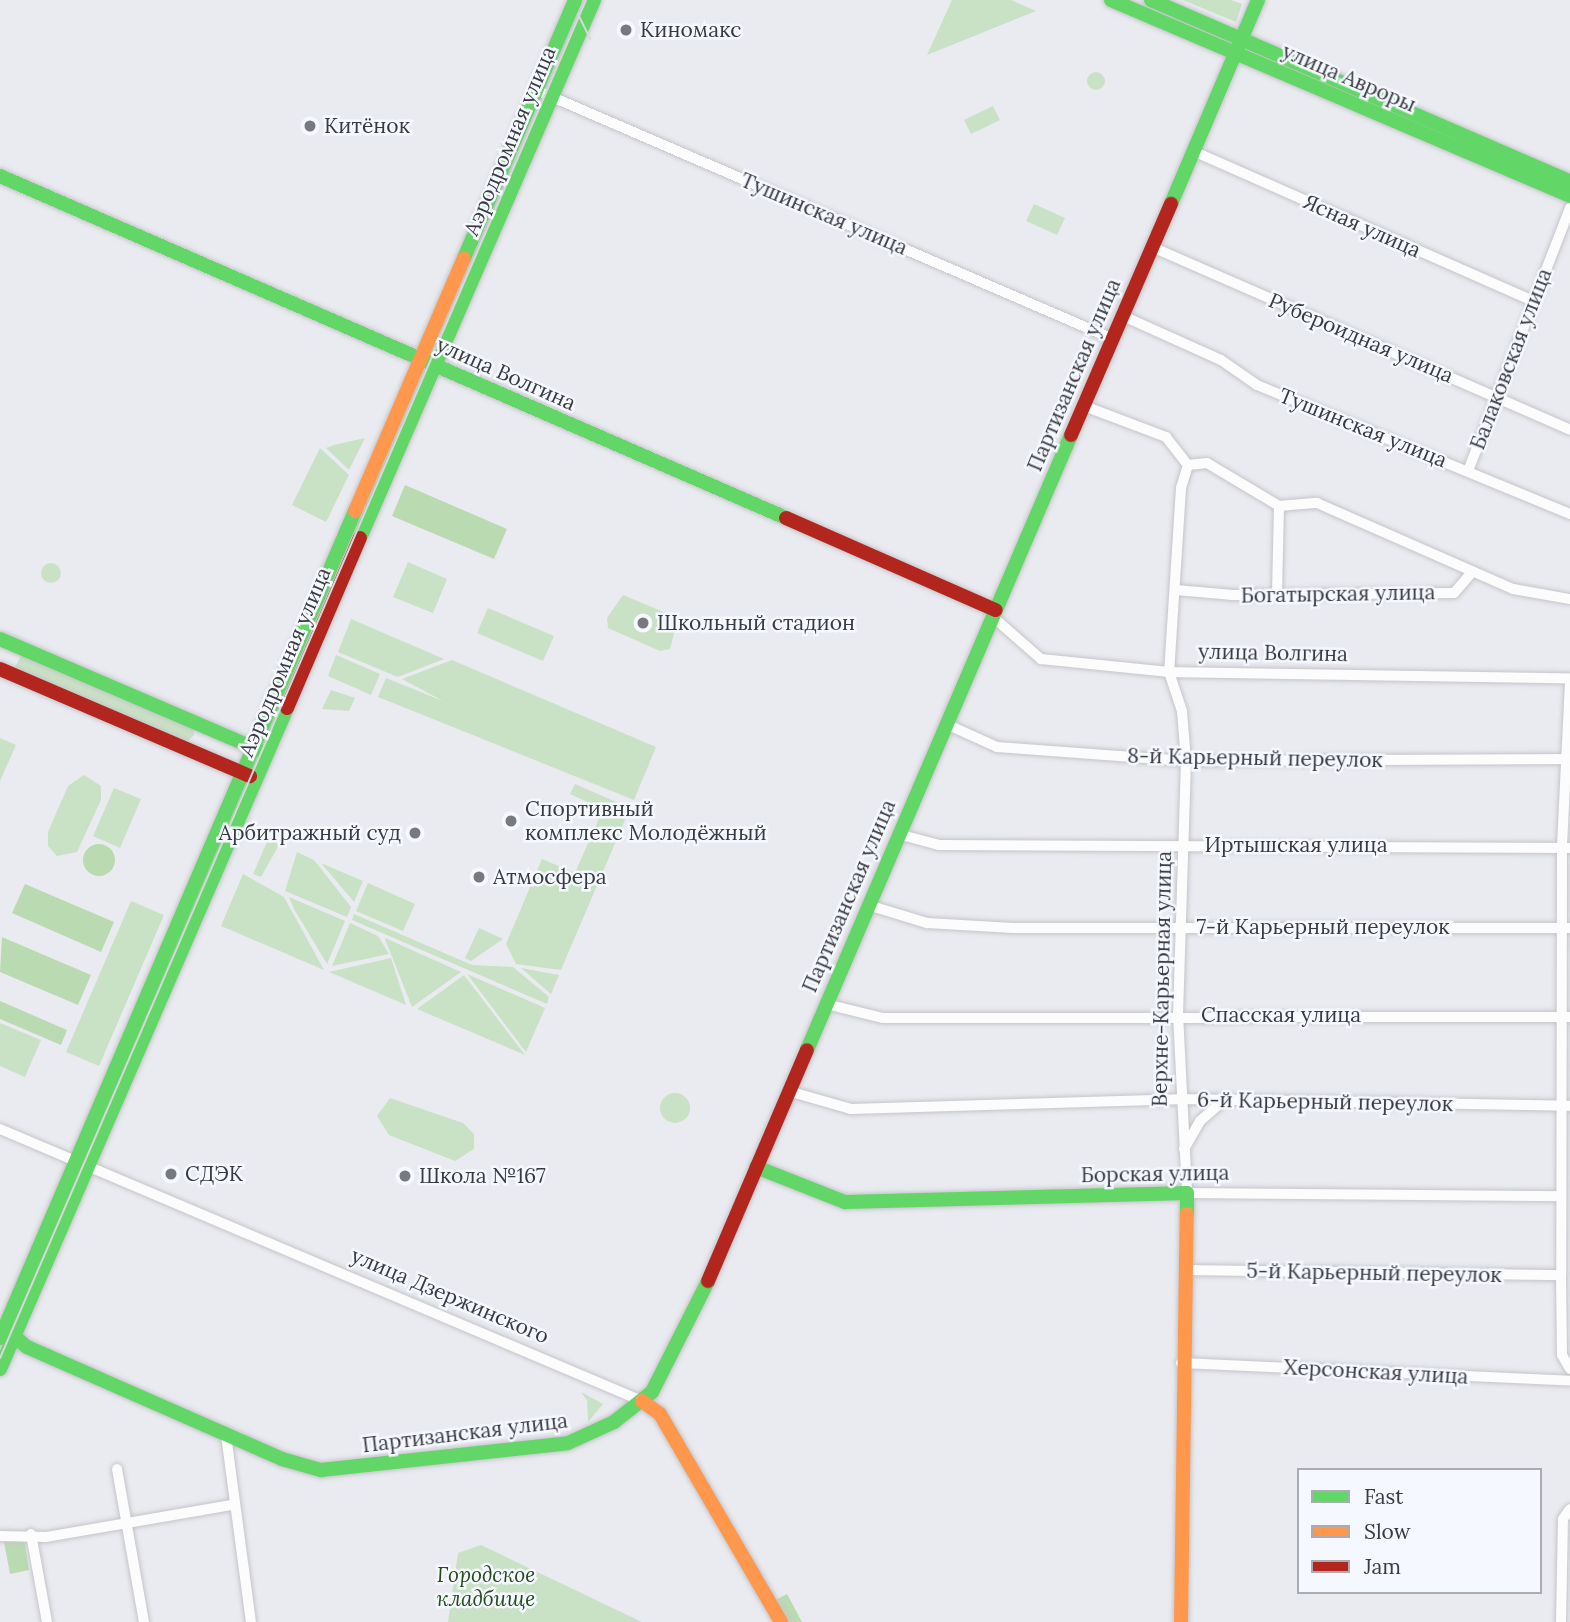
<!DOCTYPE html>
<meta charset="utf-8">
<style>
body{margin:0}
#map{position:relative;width:1570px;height:1622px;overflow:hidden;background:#eaebf0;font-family:Lora,serif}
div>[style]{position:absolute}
.green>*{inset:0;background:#c9e1c5}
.round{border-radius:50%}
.forest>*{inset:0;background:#badab2}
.roads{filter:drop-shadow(0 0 2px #c4c5c9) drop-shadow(0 0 2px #c4c5c9)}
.street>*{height:10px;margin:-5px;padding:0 5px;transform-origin:5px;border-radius:5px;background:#fcfcfd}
.fast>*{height:14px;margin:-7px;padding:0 7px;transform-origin:7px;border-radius:7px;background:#63d668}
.slow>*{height:14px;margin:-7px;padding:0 7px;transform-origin:7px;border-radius:7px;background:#ff974d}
.jam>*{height:14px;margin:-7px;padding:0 7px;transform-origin:7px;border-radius:7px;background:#b3261e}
.tram>*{height:2px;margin:-1px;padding:0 1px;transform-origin:1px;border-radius:1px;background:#d7d8da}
.dots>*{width:19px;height:19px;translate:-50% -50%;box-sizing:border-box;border:4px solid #f5f8ff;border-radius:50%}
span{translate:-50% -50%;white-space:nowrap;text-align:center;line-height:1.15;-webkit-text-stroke:5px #f5f8ff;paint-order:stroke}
.poi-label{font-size:21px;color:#3a3b3f}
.left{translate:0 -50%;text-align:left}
.right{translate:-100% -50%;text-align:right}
.street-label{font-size:21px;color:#3a3b3f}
.park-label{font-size:21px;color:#264c19;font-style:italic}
.legend{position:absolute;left:1297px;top:1468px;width:245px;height:126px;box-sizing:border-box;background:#f5f8ff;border:2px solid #aaacb2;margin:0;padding:9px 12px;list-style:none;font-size:21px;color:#3a3b3f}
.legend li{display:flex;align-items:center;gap:14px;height:35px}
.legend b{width:35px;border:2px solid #aaacb2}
</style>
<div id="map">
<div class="green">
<div style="clip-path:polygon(952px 0,1011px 0,1036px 11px,927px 55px)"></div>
<div style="clip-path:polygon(1183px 0,1231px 0,1242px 4px,1236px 22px)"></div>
<div class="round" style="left:1087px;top:72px;width:18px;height:18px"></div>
<div style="clip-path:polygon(993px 106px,1000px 120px,971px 134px,964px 120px)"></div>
<div style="clip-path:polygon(1034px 204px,1065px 218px,1057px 235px,1026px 221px)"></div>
<div style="clip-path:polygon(365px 438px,349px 470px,326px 448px,334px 445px)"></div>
<div style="clip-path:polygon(320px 448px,349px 475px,326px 522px,292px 505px)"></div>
<div style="clip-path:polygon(408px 562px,447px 579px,433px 613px,393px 597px)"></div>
<div class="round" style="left:41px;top:563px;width:20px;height:20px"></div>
<div style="clip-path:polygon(623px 595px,678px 618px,670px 649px,660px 651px,608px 628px,607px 618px)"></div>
<div style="clip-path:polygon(488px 608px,554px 636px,543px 661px,477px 633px)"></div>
<div style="clip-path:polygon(351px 619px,444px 659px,398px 677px,338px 652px)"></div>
<div style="clip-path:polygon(22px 653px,193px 726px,194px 735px,186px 742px,15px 668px)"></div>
<div style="clip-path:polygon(336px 655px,380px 674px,371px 695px,328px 676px)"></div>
<div style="clip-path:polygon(452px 660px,656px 747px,634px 800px,378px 697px,386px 678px,443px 701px,402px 679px)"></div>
<div style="clip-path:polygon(331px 690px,355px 698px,349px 711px,322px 709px)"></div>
<div style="clip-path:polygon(0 738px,16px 745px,0 781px)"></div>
<div style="clip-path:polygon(84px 775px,101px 786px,101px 800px,77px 852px,57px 856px,48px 846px,48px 832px,68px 786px)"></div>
<div style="clip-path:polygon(575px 784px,630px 808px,561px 970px,516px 964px,506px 944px,542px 859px,575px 873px,603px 809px,570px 794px)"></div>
<div style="clip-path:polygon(114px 788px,141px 799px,120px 848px,93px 836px)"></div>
<div style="clip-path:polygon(269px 837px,279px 845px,261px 877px,253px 874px)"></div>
<div style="clip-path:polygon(297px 852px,314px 860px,351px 907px,347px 917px,285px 891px)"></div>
<div style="clip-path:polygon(321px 863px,363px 881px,354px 902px)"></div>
<div style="clip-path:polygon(243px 874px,284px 897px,324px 970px,221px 926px)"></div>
<div style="clip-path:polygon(368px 883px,415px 904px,403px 931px,356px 911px)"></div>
<div style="clip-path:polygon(289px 897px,345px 921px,327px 964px,294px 909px)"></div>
<div style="clip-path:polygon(131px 901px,164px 915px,99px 1066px,66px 1052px)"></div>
<div style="clip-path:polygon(354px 914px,472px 965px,513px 967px,549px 997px,547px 1004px,352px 920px)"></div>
<div style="clip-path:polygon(350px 923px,378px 936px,389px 954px,332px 966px)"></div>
<div style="clip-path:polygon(479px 928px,503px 939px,471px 961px,465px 958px)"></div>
<div style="clip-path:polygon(385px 939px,385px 938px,461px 972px,412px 1007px)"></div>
<div style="clip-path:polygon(391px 958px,406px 1005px,329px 972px)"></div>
<div style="clip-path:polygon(521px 968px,559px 975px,551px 994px)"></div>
<div style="clip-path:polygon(467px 974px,545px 1008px,526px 1052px)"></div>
<div style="clip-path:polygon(464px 975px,525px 1055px,417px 1009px)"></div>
<div style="clip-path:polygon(0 1023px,41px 1040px,25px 1077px,0 1066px)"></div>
<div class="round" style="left:660px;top:1093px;width:30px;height:30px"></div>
<div style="clip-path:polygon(390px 1098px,463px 1123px,474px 1134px,474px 1149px,455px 1161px,389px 1135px,377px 1116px)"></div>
<div style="clip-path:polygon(581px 1392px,603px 1404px,588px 1422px,587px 1400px)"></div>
<div style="clip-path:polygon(481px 1545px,642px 1622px,448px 1622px,458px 1553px)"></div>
</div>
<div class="forest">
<div style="clip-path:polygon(405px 485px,507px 529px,494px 559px,392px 516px)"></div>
<div class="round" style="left:83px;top:844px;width:32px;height:32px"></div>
<div style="clip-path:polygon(25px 884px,114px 922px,101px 952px,12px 913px)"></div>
<div style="clip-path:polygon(2px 937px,91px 975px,78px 1005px,0 972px)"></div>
<div style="clip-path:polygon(0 1001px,67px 1030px,61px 1045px,0 1019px)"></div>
<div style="clip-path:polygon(24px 1538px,29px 1570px,10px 1574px,4px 1542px)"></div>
<div style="clip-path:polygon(787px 1594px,802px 1622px,785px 1622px,774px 1601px)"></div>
</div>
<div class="roads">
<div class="street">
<div style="left:536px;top:90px;width:628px;rotate:23.34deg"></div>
<div style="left:1193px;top:151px;width:369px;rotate:23.8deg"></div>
<div style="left:1152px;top:247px;width:456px;rotate:23.6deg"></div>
<div style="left:1123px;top:316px;width:107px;rotate:24.2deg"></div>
<div style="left:1221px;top:360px;width:44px;rotate:34.8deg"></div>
<div style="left:1257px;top:385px;width:339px;rotate:22.4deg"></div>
<div style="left:1084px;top:406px;width:88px;rotate:20.7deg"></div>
<div style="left:1166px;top:437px;width:36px;rotate:52deg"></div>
<div style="left:1188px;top:465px;width:24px;rotate:107deg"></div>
<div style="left:1181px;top:488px;width:184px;rotate:93.7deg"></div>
<div style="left:1169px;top:672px;width:41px;rotate:71.6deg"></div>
<div style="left:1182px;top:711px;width:50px;rotate:85.4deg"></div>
<div style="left:1186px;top:761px;width:253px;rotate:91.8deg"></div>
<div style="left:1178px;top:1014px;width:179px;rotate:87.1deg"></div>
<div style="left:1187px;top:1193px;width:374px;rotate:0.5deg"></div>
<div style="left:1188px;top:465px;width:19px;rotate:-6deg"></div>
<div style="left:1207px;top:463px;width:84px;rotate:30.8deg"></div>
<div style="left:1279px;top:506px;width:38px;rotate:-5deg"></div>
<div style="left:1317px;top:503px;width:214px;rotate:23.7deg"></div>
<div style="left:1513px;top:589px;width:58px;rotate:10deg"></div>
<div style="left:1468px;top:471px;width:282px;rotate:-68.8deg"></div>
<div style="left:1176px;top:590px;width:57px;rotate:5deg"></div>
<div style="left:1233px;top:595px;width:221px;rotate:-0.5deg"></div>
<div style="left:1454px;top:593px;width:28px;rotate:-49deg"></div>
<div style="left:1277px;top:594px;width:88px;rotate:-88.7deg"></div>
<div style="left:993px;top:617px;width:64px;rotate:41.2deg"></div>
<div style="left:1041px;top:659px;width:129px;rotate:5.8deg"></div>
<div style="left:1169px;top:672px;width:401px;rotate:0.9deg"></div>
<div style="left:1570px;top:682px;width:166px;rotate:92.8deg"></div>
<div style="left:1562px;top:848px;width:427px;rotate:90.1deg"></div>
<div style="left:1561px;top:1275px;width:80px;rotate:89.3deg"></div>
<div style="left:1562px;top:1355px;width:16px;rotate:60deg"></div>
<div style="left:946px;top:724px;width:56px;rotate:24.3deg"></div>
<div style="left:997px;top:747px;width:190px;rotate:4.2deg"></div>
<div style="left:1186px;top:761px;width:382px;rotate:-0.3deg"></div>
<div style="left:898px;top:834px;width:42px;rotate:15deg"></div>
<div style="left:939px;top:845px;width:631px;rotate:0.27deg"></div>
<div style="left:868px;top:905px;width:62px;rotate:17deg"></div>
<div style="left:927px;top:923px;width:86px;rotate:3.3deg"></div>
<div style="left:1013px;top:928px;width:557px"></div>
<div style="left:826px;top:1004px;width:59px;rotate:13.8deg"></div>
<div style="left:883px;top:1018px;width:687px;rotate:-0.08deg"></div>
<div style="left:788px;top:1091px;width:66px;rotate:15.9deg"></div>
<div style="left:851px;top:1109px;width:328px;rotate:-1.7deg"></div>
<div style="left:1179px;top:1099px;width:391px;rotate:1deg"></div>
<div style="left:0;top:1129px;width:697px;rotate:22.96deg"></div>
<div style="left:1184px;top:1149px;width:32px;rotate:-60deg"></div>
<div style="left:1200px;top:1121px;width:32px;rotate:-41deg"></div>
<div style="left:1188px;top:1270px;width:373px;rotate:0.8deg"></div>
<div style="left:1181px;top:1363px;width:389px;rotate:2.6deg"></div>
<div style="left:226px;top:1435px;width:189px;rotate:82.4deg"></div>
<div style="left:117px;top:1469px;width:155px;rotate:80deg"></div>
<div style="left:31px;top:1534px;width:89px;rotate:79.7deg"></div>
<div style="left:0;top:1536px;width:46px;rotate:1.2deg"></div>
<div style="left:46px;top:1537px;width:189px;rotate:-9.8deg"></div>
<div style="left:1561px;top:1622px;width:103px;rotate:-88.9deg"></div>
<div style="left:1563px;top:1519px;width:12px;rotate:-55deg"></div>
</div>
<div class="fast">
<div style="left:1111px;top:0;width:499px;rotate:23.1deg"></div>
<div style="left:1151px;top:0;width:456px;rotate:23.4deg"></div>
<div style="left:0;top:176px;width:857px;rotate:23.51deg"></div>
<div style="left:1171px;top:204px;width:222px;rotate:-66.9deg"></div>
<div style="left:464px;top:258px;width:281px;rotate:-66.7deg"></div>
<div style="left:360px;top:538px;width:587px;rotate:-66.49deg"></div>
<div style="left:0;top:639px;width:282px;rotate:23.2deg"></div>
<div style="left:807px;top:1050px;width:669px;rotate:-66.77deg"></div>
<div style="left:756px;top:1167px;width:96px;rotate:21.5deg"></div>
<div style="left:845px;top:1202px;width:342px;rotate:-1.5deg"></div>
<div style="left:1187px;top:1193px;width:21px;rotate:90deg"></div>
<div style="left:5px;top:1328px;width:29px;rotate:41deg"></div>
<div style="left:27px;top:1347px;width:279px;rotate:23.7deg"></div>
<div style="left:282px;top:1459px;width:41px;rotate:15.8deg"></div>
<div style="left:321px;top:1470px;width:248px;rotate:-6.2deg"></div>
<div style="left:568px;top:1443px;width:51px;rotate:-24.5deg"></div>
<div style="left:614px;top:1422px;width:48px;rotate:-38.3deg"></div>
<div style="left:652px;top:1392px;width:124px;rotate:-63.2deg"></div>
<div style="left:0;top:1338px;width:900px;rotate:-66.77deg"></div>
<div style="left:0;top:1369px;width:721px;rotate:-66.53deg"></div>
</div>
<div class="slow">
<div style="left:355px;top:511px;width:275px;rotate:-66.7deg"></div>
<div style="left:642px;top:1401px;width:22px;rotate:36deg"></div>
<div style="left:660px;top:1414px;width:241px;rotate:59.8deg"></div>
<div style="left:1181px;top:1622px;width:408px;rotate:-89.2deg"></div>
</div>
<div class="jam">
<div style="left:1071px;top:435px;width:252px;rotate:-66.6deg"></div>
<div style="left:786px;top:518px;width:229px;rotate:23.7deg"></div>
<div style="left:0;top:669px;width:272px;rotate:23.2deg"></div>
<div style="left:287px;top:708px;width:185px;rotate:-66.8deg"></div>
<div style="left:708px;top:1281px;width:251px;rotate:-66.8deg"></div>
</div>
</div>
<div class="tram">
<div style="left:578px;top:14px;width:28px;rotate:64deg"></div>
<div style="left:0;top:1358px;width:1479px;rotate:-66.66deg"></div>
</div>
<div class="dots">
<div style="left:626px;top:30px;background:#78797d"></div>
<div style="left:310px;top:126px;background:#78797d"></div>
<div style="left:643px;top:623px;background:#78797d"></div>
<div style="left:511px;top:821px;background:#78797d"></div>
<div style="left:415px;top:833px;background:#78797d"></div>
<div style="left:479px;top:877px;background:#78797d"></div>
<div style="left:171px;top:1174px;background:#78797d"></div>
<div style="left:405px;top:1176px;background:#78797d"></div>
</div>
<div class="poi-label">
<span class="left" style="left:640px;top:30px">Киномакс</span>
<span class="left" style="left:324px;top:126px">Китёнок</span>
<span class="left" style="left:657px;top:623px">Школьный стадион</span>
<span class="left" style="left:525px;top:821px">Спортивный<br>комплекс Молодёжный</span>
<span class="right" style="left:401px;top:833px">Арбитражный суд</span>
<span class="left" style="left:493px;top:877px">Атмосфера</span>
<span class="left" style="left:185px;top:1174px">СДЭК</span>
<span class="left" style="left:419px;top:1176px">Школа №167</span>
</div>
<div class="street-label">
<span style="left:1349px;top:78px;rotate:23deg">улица Авроры</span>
<span style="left:510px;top:141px;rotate:-67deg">Аэродромная улица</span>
<span style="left:824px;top:214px;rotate:23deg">Тушинская улица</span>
<span style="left:1362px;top:226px;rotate:24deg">Ясная улица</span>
<span style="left:1361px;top:338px;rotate:23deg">Рубероидная улица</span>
<span style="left:1511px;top:359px;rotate:-69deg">Балаковская улица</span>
<span style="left:506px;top:374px;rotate:24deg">улица Волгина</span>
<span style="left:1074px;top:375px;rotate:-67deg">Партизанская улица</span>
<span style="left:1363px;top:428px;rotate:22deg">Тушинская улица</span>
<span style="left:1338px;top:594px;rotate:-1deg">Богатырская улица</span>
<span style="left:1273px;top:653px;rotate:1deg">улица Волгина</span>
<span style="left:285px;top:662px;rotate:-67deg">Аэродромная улица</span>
<span style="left:1255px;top:758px;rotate:1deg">8-й Карьерный переулок</span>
<span style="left:1296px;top:845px">Иртышская улица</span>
<span style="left:849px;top:896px;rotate:-67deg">Партизанская улица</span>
<span style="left:1323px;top:927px">7-й Карьерный переулок</span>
<span style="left:1162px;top:979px;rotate:-89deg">Верхне-Карьерная улица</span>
<span style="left:1281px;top:1015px">Спасская улица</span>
<span style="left:1325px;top:1102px;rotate:1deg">6-й Карьерный переулок</span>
<span style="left:1155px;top:1174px;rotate:-1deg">Борская улица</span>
<span style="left:1374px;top:1273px;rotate:1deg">5-й Карьерный переулок</span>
<span style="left:450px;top:1296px;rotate:23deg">улица Дзержинского</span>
<span style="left:1376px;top:1372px;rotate:3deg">Херсонская улица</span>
<span style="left:465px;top:1433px;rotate:-7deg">Партизанская улица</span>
</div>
<div class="park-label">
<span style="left:486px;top:1587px">Городское<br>кладбище</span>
</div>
<ul class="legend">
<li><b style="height:9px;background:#63d668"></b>Fast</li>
<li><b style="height:9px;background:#ff974d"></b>Slow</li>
<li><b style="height:9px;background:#b3261e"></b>Jam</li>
</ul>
</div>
